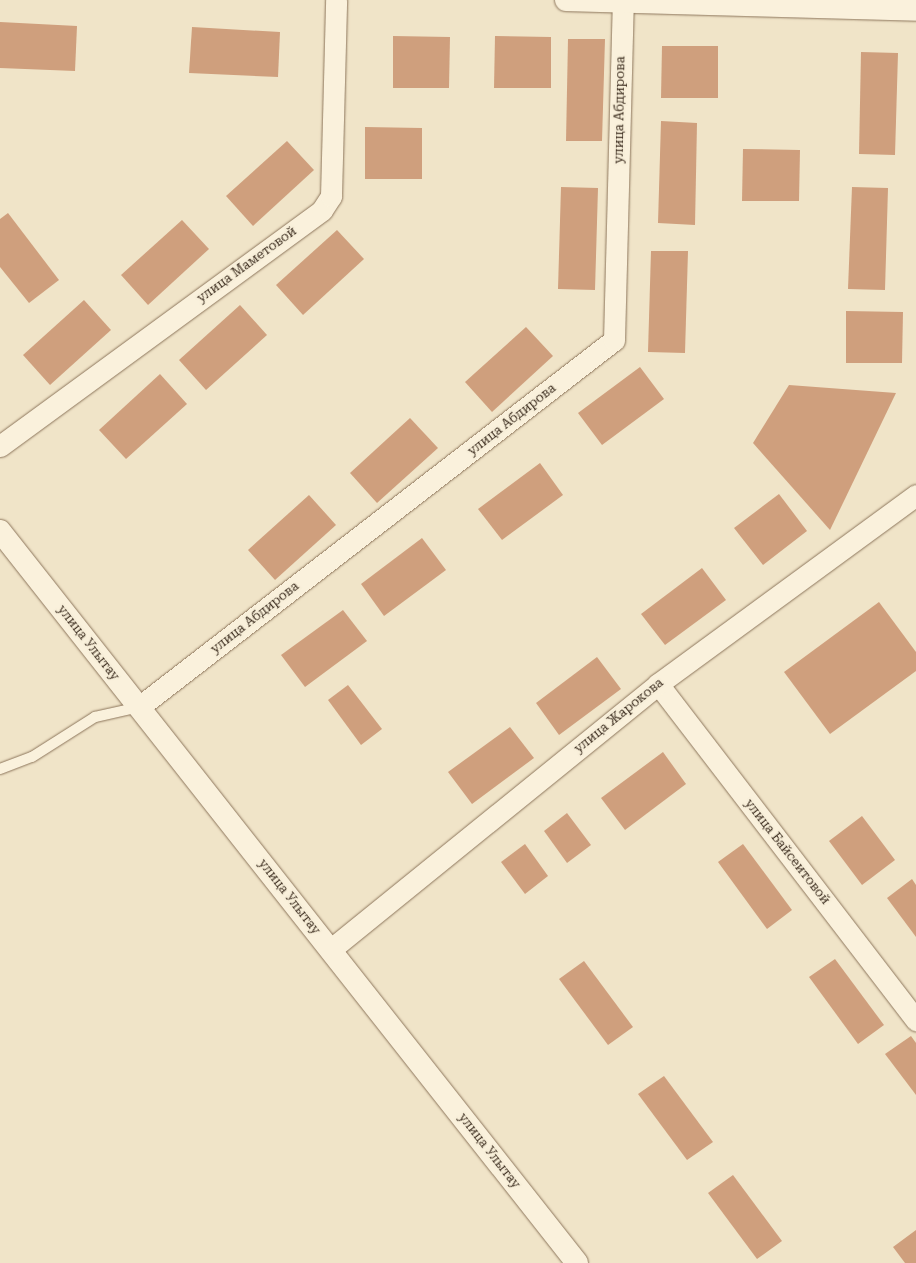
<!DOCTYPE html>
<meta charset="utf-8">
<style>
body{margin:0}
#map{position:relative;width:916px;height:1263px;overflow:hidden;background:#f0e4c8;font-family:"Roboto Serif",serif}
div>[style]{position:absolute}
.building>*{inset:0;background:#cf9f7d}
.roads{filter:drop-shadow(0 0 1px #8d765c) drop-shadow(0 0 1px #8d765c)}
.service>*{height:10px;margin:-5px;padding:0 5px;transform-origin:5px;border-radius:5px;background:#faf1dc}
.minor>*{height:21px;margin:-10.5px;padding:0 10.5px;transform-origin:10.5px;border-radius:10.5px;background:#faf1dc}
.tertiary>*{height:22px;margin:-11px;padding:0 11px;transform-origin:11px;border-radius:11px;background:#faf1dc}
span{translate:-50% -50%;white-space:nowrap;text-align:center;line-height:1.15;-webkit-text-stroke:3.5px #f7eed8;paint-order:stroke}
.street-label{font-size:13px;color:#3d2e20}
</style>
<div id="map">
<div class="building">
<div style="clip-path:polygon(0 22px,77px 26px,75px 71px,0 68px)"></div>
<div style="clip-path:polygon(192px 27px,280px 32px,278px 77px,189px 73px)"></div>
<div style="clip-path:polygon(393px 36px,450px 37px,449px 88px,393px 88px)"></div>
<div style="clip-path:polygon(495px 36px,551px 37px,551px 88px,494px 88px)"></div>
<div style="clip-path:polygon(568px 39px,605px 39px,602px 141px,566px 141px)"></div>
<div style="clip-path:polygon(662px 46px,718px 46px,718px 98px,661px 98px)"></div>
<div style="clip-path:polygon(861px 52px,898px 53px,895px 155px,859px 154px)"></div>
<div style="clip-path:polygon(661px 121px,697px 123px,695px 225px,658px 223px)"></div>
<div style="clip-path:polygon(365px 127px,422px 128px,422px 179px,365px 179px)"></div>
<div style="clip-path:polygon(287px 141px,314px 170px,253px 226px,226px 196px)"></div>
<div style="clip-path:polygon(743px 149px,800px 150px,799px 201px,742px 201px)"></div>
<div style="clip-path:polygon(561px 187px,598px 188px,595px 290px,558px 289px)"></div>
<div style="clip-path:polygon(852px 187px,888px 188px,885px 290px,848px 289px)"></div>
<div style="clip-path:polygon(8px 213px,59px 280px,29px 303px,0 267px,0 219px)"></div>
<div style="clip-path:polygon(182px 220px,209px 249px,148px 305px,121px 275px)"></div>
<div style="clip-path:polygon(337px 230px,364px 259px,303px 315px,276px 285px)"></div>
<div style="clip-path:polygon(651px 251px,688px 251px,685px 353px,648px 352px)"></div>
<div style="clip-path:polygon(84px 300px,111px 330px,50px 385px,23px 355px)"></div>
<div style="clip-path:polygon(240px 305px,267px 335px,206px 390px,179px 360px)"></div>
<div style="clip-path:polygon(846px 311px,903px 312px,902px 363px,846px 363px)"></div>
<div style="clip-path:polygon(526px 327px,553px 356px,492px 412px,465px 382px)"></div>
<div style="clip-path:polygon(640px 367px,664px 399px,602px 445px,578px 413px)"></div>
<div style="clip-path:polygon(160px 374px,187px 404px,126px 459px,99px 430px)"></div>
<div style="clip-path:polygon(789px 385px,896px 393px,830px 530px,753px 443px)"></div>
<div style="clip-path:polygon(410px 418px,438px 448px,377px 503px,350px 473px)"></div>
<div style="clip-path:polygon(540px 463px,563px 495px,502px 540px,478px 509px)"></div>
<div style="clip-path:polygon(779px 494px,807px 531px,763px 565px,734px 528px)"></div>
<div style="clip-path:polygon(309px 495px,336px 525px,275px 580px,248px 550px)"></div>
<div style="clip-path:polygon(422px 538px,446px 570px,384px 616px,361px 584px)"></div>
<div style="clip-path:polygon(702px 568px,726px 600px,665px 645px,641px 614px)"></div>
<div style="clip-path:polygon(879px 602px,916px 652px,916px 671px,830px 734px,784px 672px)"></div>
<div style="clip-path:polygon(343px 610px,367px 641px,305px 687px,281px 655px)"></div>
<div style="clip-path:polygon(597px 657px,621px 689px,559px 735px,536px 703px)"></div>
<div style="clip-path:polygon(348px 685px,382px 729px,361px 745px,328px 700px)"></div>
<div style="clip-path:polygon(510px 727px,534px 758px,472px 804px,448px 772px)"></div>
<div style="clip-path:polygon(663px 752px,686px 784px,625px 830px,601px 798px)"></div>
<div style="clip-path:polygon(567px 813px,591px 845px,567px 863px,544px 831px)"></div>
<div style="clip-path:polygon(862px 816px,895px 860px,862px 885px,829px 841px)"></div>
<div style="clip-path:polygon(525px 844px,548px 876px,525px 894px,501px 862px)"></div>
<div style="clip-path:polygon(743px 844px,792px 910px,767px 929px,718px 862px)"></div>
<div style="clip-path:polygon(912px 879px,916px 885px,916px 937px,887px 898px)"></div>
<div style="clip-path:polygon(835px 959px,884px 1025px,858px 1044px,809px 977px)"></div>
<div style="clip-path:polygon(584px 961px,633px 1027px,608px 1045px,559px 979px)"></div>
<div style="clip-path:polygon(911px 1036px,916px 1043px,916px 1095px,885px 1054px)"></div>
<div style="clip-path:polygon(664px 1076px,713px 1142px,687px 1160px,638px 1094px)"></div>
<div style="clip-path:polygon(733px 1175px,782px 1241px,757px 1259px,708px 1193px)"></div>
<div style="clip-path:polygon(916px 1230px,916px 1263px,905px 1263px,893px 1247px)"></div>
</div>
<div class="roads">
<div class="service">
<div style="left:0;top:769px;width:34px;rotate:-21deg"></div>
<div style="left:32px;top:757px;width:75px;rotate:-32.4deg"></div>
<div style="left:95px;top:717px;width:45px;rotate:-12.8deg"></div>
</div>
<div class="minor">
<div style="left:0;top:446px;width:399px;rotate:-36.2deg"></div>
<div style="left:322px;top:210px;width:17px;rotate:-57deg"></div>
<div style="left:331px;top:196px;width:196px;rotate:-88.5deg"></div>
<div style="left:658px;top:684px;width:424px;rotate:52.5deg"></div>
<div style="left:139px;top:707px;width:600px;rotate:-37.69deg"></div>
<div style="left:614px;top:340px;width:340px;rotate:-88.5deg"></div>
<div style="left:330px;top:950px;width:422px;rotate:-39deg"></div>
<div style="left:658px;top:684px;width:320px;rotate:-36.2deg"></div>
</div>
<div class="tertiary">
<div style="left:566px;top:0;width:350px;rotate:1.6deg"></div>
<div style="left:0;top:531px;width:932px;rotate:51.75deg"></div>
</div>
</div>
<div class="street-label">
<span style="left:620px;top:110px;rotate:-89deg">улица Абдирова</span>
<span style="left:247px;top:265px;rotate:-36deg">улица Маметовой</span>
<span style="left:512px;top:420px;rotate:-38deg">улица Абдирова</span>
<span style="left:255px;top:618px;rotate:-38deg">улица Абдирова</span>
<span style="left:88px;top:643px;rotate:52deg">улица Улытау</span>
<span style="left:619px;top:716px;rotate:-39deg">улица Жарокова</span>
<span style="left:787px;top:852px;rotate:52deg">улица Байсеитовой</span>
<span style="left:289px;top:897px;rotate:52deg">улица Улытау</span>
<span style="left:489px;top:1151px;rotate:52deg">улица Улытау</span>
</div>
</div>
